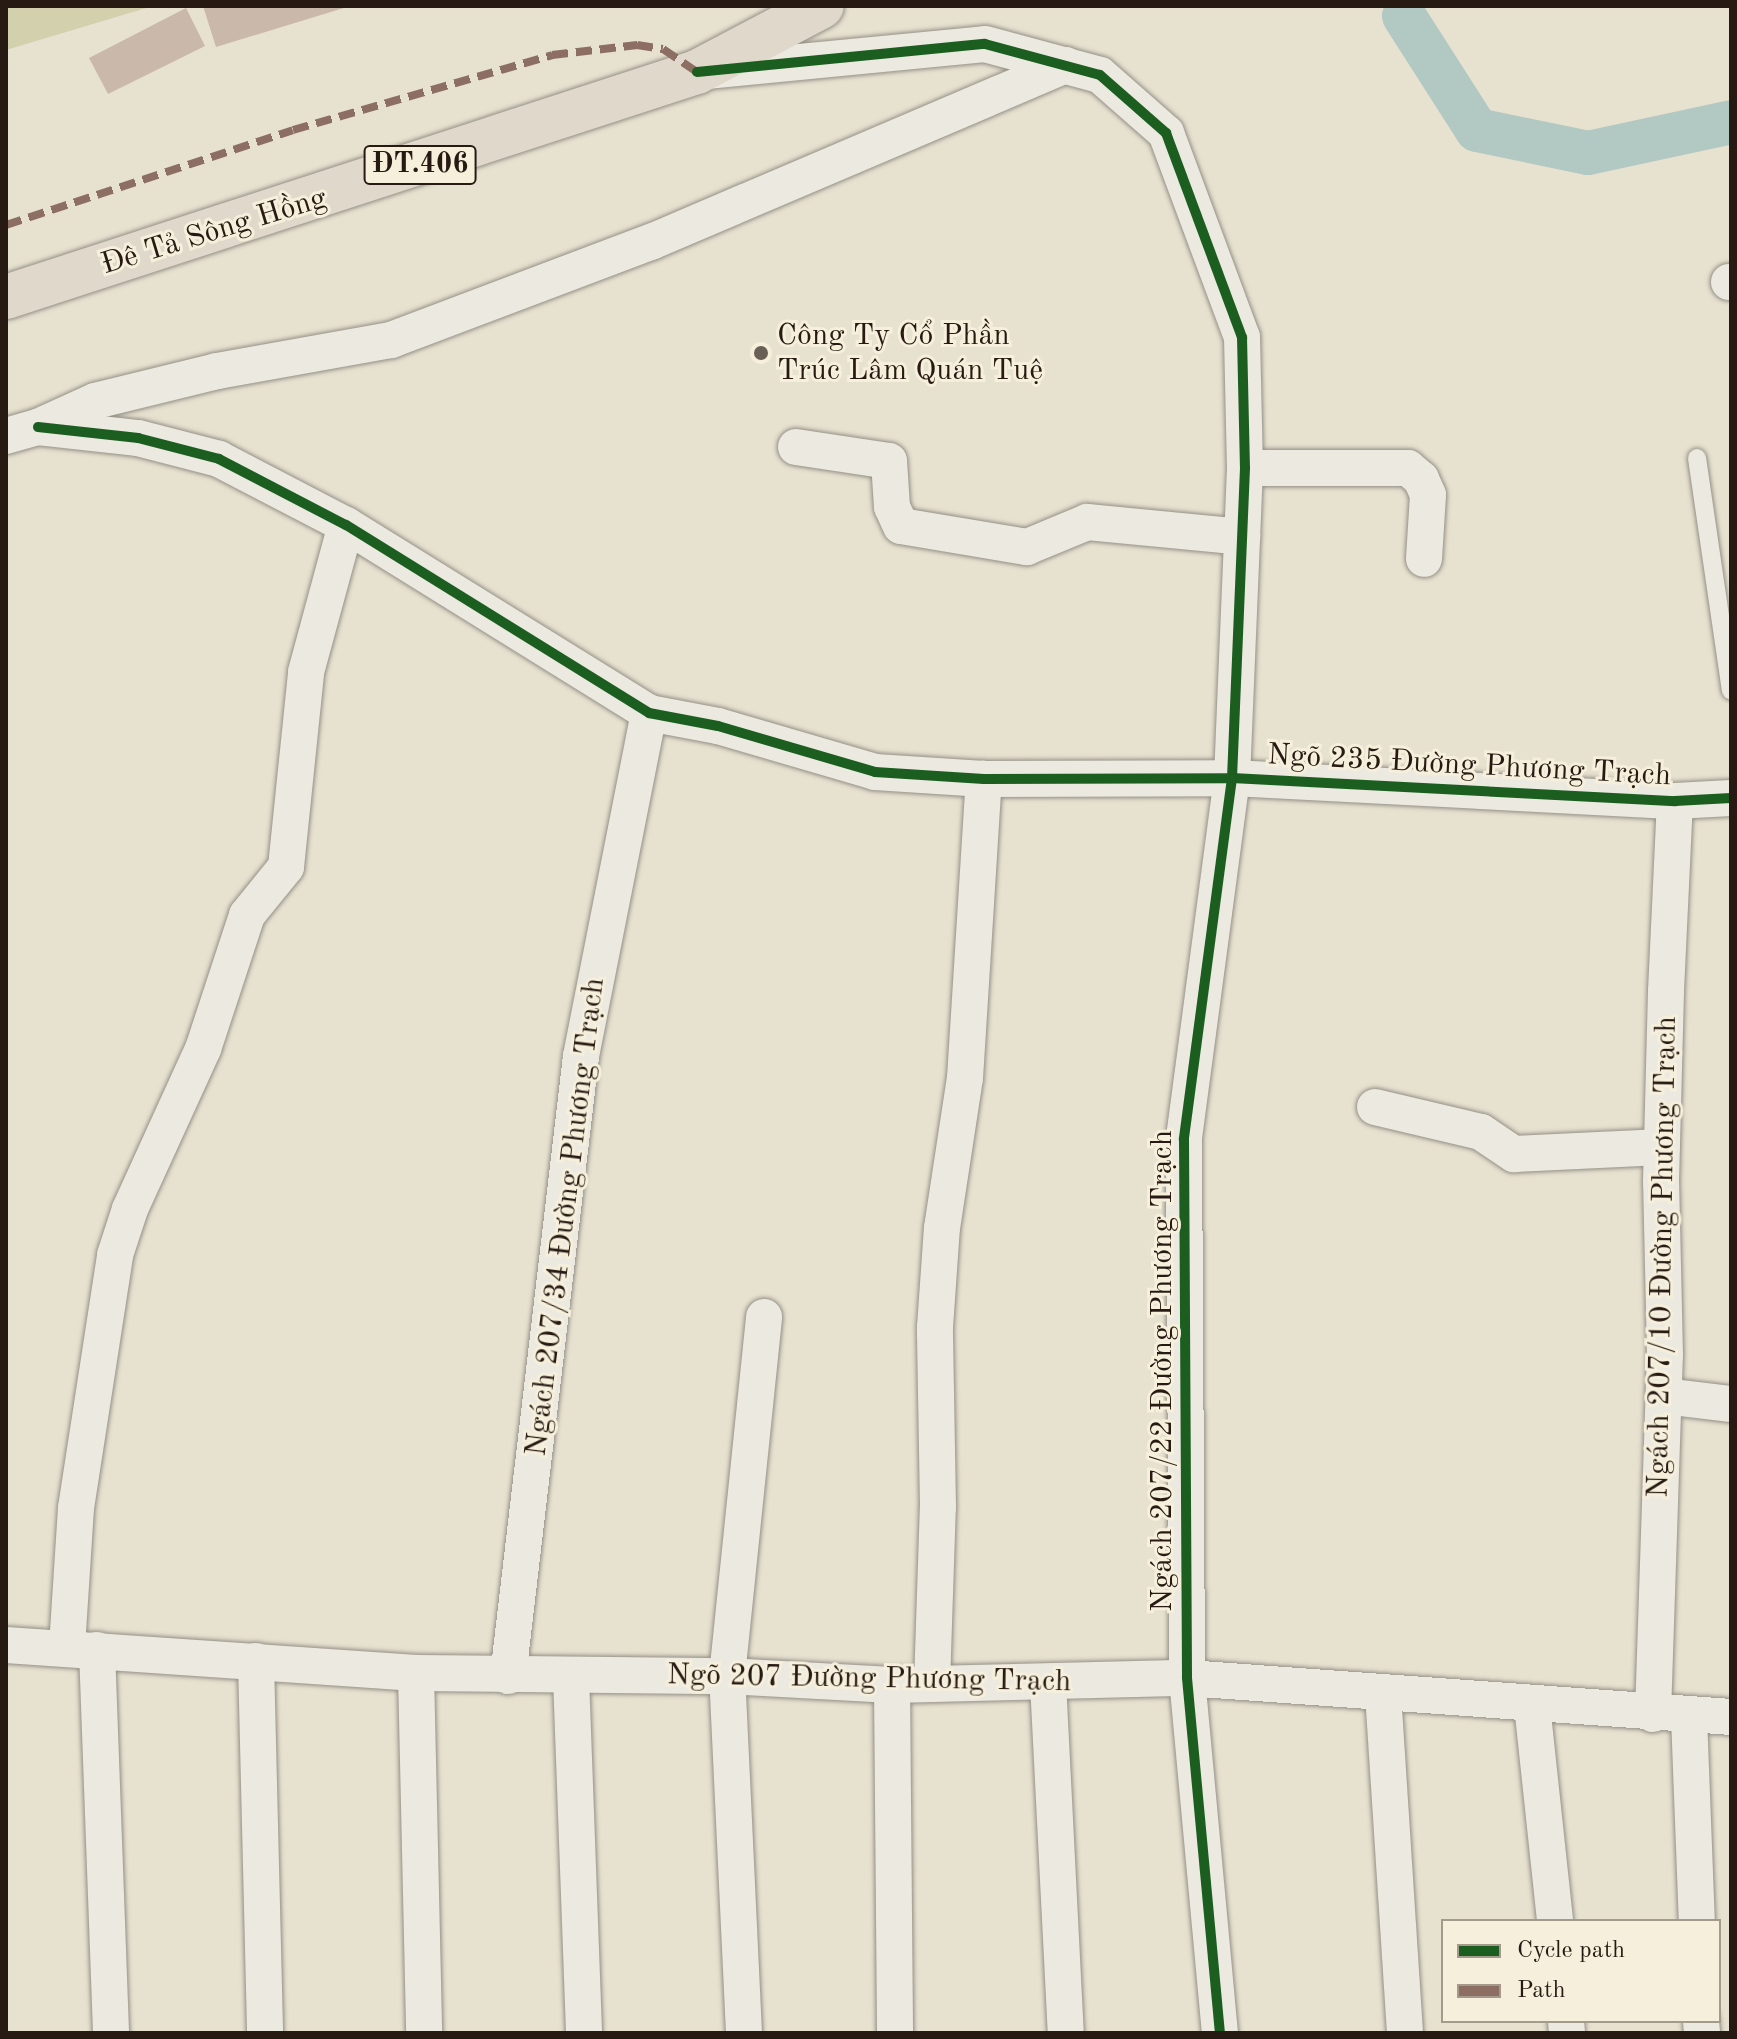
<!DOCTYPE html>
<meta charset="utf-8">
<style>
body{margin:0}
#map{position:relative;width:1737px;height:2039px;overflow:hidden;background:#e7e1d0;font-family:"Old Standard TT",serif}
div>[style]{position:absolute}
.green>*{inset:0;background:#d2d0ad}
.canal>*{height:44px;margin:-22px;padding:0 22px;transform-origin:22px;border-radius:22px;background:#b2c8c2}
.building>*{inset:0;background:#cab9ab}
.roads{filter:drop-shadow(0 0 2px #949085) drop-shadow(0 0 2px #949085)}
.lane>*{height:18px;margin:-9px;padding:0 9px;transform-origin:9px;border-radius:9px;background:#ece9e0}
.street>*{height:36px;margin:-18px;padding:0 18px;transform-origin:18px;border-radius:18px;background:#ece9e0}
.primary>*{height:44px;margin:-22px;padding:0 22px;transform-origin:22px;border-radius:22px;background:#dfd8cb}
.quiet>*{height:8px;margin-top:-4px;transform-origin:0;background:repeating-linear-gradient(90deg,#8d6e63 0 16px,transparent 0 24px)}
.cycleway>*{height:10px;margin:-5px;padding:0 5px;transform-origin:5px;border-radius:5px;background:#1b5e20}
.dots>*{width:22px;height:22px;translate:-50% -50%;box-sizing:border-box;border:4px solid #f5efdb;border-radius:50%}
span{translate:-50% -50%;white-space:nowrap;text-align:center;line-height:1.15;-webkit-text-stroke:6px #f5efdb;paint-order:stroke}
.shield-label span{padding:2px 6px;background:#f5efdb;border:2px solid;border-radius:6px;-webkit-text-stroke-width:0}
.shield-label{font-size:28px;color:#271a13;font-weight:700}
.street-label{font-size:30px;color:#271a13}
.poi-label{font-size:30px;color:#271a13}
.left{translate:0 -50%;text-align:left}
.frame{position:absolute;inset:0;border:8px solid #271a13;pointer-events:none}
.legend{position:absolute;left:1441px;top:1919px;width:280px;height:104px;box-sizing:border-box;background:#f5efdb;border:2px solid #a39a8b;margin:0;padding:10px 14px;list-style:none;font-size:24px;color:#271a13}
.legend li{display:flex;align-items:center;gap:16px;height:40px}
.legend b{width:40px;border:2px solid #a39a8b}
</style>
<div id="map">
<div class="green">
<div style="clip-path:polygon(6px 6px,153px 6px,6px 50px)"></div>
</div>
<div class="canal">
<div style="left:1404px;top:16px;width:135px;rotate:57.4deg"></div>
<div style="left:1477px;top:130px;width:113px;rotate:11.7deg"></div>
<div style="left:1588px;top:153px;width:146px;rotate:-12.2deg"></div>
</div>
<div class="building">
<div style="clip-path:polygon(203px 6px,347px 6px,347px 7px,216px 47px)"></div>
<div style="clip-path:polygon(186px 8px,205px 46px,108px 94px,89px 58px)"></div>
</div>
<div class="roads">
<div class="lane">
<div style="left:1697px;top:458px;width:235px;rotate:81.7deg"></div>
</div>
<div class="street">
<div style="left:706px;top:71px;width:280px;rotate:-5.5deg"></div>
<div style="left:985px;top:44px;width:119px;rotate:15.1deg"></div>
<div style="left:1100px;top:75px;width:88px;rotate:41.3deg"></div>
<div style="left:1166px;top:133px;width:218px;rotate:69.6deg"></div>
<div style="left:1242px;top:337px;width:131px;rotate:88.7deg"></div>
<div style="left:1245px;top:468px;width:310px;rotate:92.4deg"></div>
<div style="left:1232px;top:778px;width:364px;rotate:97.6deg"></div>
<div style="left:1184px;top:1139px;width:539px;rotate:89.68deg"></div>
<div style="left:1187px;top:1678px;width:357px;rotate:84.7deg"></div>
<div style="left:1729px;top:282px;width:2px"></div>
<div style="left:38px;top:427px;width:101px;rotate:6.3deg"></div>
<div style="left:138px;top:438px;width:84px;rotate:14.5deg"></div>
<div style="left:219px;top:459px;width:143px;rotate:27.5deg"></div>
<div style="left:346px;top:525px;width:357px;rotate:31.8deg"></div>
<div style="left:649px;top:713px;width:70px;rotate:10.7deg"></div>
<div style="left:718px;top:726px;width:164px;rotate:16.3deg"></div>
<div style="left:875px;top:772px;width:109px;rotate:3.7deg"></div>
<div style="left:984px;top:779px;width:248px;rotate:-0.2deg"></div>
<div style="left:1232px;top:778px;width:444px;rotate:3deg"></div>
<div style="left:1675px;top:801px;width:56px;rotate:-3.1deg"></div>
<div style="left:6px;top:436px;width:33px;rotate:-16deg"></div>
<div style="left:38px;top:427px;width:63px;rotate:-24.5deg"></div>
<div style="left:95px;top:401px;width:126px;rotate:-13.8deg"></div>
<div style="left:217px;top:371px;width:177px;rotate:-10.1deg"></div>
<div style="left:391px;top:340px;width:278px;rotate:-20.7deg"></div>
<div style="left:651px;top:242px;width:451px;rotate:-23.1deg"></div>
<div style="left:796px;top:447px;width:94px;rotate:8.6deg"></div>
<div style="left:889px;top:461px;width:46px;rotate:86.3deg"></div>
<div style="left:892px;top:507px;width:21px;rotate:65deg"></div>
<div style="left:901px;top:526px;width:128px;rotate:9.5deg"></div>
<div style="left:1027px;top:547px;width:65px;rotate:-22.6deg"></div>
<div style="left:1087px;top:522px;width:156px;rotate:5.5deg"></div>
<div style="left:1245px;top:468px;width:163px"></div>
<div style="left:1408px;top:468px;width:17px;rotate:40deg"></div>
<div style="left:1421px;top:479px;width:17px;rotate:66deg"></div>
<div style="left:1428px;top:495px;width:64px;rotate:93.6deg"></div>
<div style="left:1375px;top:1107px;width:109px;rotate:13.3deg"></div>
<div style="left:1481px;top:1132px;width:40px;rotate:34deg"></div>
<div style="left:1514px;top:1154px;width:148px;rotate:-2.7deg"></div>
<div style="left:1664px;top:1396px;width:67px;rotate:6.8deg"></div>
<div style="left:6px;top:1645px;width:411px;rotate:3.9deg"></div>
<div style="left:416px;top:1673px;width:311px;rotate:0.6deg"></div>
<div style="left:727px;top:1676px;width:165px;rotate:3.1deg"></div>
<div style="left:892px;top:1685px;width:295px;rotate:-1.4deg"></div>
<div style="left:1187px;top:1678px;width:545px;rotate:4.1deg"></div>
<div style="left:67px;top:1647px;width:139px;rotate:-86.3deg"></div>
<div style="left:76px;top:1508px;width:256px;rotate:-81.2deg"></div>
<div style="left:115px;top:1255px;width:48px;rotate:-71.9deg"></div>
<div style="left:130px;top:1209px;width:176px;rotate:-65.5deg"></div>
<div style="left:203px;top:1049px;width:141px;rotate:-71.8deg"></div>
<div style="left:247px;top:915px;width:62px;rotate:-50.9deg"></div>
<div style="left:286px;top:867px;width:196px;rotate:-84.1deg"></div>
<div style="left:306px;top:672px;width:152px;rotate:-74.8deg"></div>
<div style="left:97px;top:1650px;width:383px;rotate:87.9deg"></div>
<div style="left:256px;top:1661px;width:372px;rotate:88.6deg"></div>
<div style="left:416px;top:1673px;width:360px;rotate:88.7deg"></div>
<div style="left:508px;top:1676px;width:624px;rotate:-83.28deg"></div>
<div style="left:581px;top:1056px;width:350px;rotate:-78.8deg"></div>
<div style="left:571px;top:1677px;width:356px;rotate:87.9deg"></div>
<div style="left:1048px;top:1682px;width:351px;rotate:87.1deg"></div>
<div style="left:932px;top:1684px;width:177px;rotate:-88.1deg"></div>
<div style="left:938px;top:1507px;width:180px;rotate:-91deg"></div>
<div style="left:935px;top:1327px;width:99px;rotate:-86deg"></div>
<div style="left:942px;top:1228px;width:152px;rotate:-81.3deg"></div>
<div style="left:965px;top:1078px;width:300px;rotate:-86.4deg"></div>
<div style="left:892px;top:1685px;width:348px;rotate:89.5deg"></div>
<div style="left:1383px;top:1693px;width:341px;rotate:86.3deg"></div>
<div style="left:1532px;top:1705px;width:217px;rotate:83.9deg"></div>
<div style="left:1653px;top:1714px;width:359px;rotate:-88.1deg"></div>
<div style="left:1665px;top:1355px;width:173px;rotate:-91.3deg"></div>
<div style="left:1661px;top:1182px;width:191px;rotate:-88.5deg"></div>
<div style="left:1666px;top:991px;width:190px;rotate:-87.3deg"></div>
<div style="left:1689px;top:1717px;width:204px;rotate:87.8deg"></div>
<div style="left:1566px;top:2021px;width:12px;rotate:85deg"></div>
<div style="left:1701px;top:2021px;width:12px;rotate:85deg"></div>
<div style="left:744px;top:2033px;width:357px;rotate:-92.7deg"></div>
<div style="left:727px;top:1676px;width:361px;rotate:-84.1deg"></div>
</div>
<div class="primary">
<div style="left:6px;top:297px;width:727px;rotate:-18.04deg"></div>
<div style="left:697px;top:72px;width:141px;rotate:-27.8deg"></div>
</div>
</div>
<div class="quiet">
<div style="left:6px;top:225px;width:302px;rotate:-18.3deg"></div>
<div style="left:293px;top:130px;width:270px;rotate:-16.1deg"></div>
<div style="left:552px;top:55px;width:86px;rotate:-6.7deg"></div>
<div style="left:637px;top:45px;width:26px;rotate:9deg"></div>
<div style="left:663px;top:49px;width:41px;rotate:34.1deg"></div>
</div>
<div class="cycleway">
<div style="left:697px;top:72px;width:289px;rotate:-5.6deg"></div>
<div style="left:985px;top:44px;width:119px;rotate:15.1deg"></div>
<div style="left:1100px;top:75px;width:88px;rotate:41.3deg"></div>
<div style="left:1166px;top:133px;width:218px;rotate:69.6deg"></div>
<div style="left:1242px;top:337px;width:131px;rotate:88.7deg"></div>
<div style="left:1245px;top:468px;width:310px;rotate:92.4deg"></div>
<div style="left:1232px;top:778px;width:364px;rotate:97.6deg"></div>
<div style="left:1184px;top:1139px;width:539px;rotate:89.68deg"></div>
<div style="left:1187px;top:1678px;width:357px;rotate:84.7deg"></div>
<div style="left:38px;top:427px;width:101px;rotate:6.3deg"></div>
<div style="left:138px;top:438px;width:84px;rotate:14.5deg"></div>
<div style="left:219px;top:459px;width:143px;rotate:27.5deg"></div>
<div style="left:346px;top:525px;width:357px;rotate:31.8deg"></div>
<div style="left:649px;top:713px;width:70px;rotate:10.7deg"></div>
<div style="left:718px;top:726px;width:164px;rotate:16.3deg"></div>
<div style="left:875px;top:772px;width:109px;rotate:3.7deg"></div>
<div style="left:984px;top:779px;width:248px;rotate:-0.2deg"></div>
<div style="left:1232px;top:778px;width:444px;rotate:3deg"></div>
<div style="left:1675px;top:801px;width:56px;rotate:-3.1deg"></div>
</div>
<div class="dots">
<div style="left:761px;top:353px;background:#6a6055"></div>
</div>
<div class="shield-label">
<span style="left:420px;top:165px">ĐT.406</span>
</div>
<div class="street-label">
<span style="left:214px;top:232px;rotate:-17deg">Đê Tả Sông Hồng</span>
<span style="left:1469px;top:766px;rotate:3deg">Ngõ 235 Đường Phương Trạch</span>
<span style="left:566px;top:1217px;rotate:-83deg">Ngách 207/34 Đường Phương Trạch</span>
<span style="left:1663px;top:1257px;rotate:-89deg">Ngách 207/10 Đường Phương Trạch</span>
<span style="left:1163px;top:1371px;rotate:-90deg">Ngách 207/22 Đường Phương Trạch</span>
<span style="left:869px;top:1679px;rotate:1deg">Ngõ 207 Đường Phương Trạch</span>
</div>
<div class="poi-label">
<span class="left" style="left:777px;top:353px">Công Ty Cổ Phần<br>Trúc Lâm Quán Tuệ</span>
</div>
<div class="frame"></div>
<ul class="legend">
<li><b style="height:10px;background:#1b5e20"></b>Cycle path</li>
<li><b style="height:10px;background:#8d6e63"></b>Path</li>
</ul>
</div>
